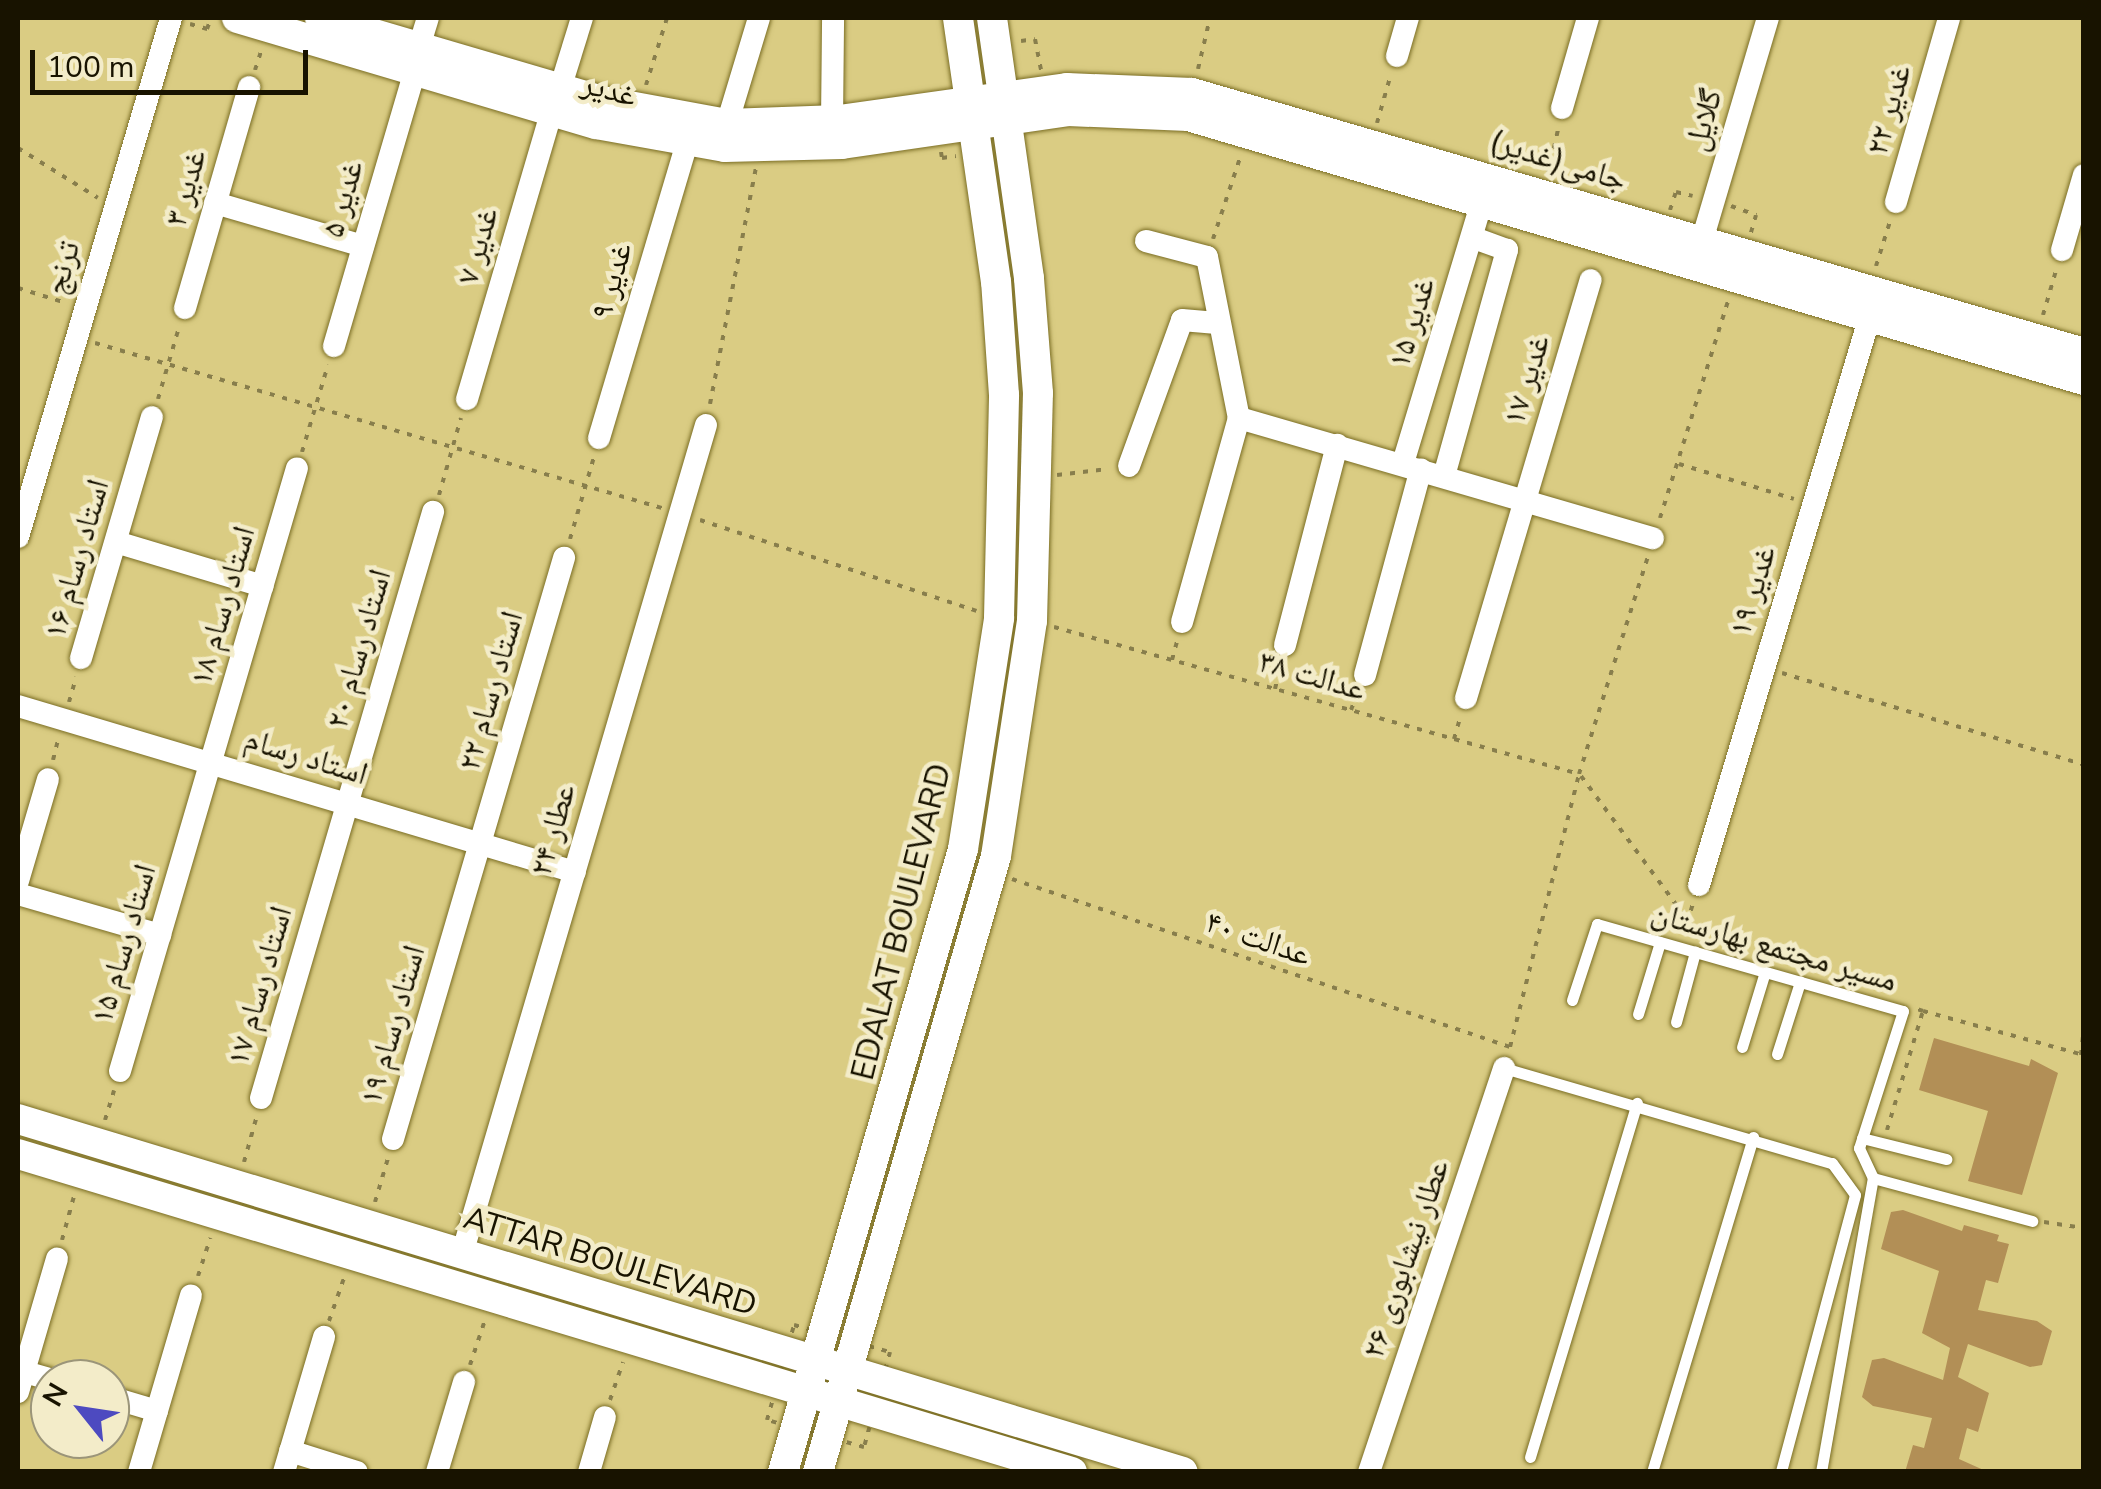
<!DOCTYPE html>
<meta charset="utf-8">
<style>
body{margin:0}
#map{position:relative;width:2101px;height:1489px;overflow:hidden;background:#dacc83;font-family:"Nunito Sans","Noto Naskh Arabic",sans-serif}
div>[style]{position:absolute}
.building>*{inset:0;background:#b28f56}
.path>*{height:4px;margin-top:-2px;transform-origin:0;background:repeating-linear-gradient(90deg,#887e4c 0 5px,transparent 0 13px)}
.roads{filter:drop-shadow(0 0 2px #7b6e24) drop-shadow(0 0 2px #7b6e24)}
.lane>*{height:11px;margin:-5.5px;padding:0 5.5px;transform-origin:5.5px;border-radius:5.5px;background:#fff}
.street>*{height:22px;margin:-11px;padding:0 11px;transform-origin:11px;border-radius:11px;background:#fff}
.secondary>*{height:30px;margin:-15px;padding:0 15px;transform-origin:15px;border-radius:15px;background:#fff}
span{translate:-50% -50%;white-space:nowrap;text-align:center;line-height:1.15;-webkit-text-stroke:9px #f3ecc9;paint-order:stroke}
.street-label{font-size:32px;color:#181300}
.frame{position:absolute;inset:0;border:20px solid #181300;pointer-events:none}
.north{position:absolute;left:30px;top:1359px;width:100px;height:100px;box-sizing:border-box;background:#f3ecc9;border:2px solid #9b9579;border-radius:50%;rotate:300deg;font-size:28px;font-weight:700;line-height:40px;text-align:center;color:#181300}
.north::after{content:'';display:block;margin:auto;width:35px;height:45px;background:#4d4ac0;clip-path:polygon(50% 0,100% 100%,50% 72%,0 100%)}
.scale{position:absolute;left:30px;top:50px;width:278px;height:45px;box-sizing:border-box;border:5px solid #181300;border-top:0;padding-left:12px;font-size:30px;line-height:35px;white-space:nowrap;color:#181300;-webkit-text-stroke:8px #f3ecc9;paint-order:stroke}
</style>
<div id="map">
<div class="building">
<div style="clip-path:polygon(1934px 1038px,2029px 1066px,2031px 1059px,2058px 1073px,2022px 1195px,1968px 1181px,1988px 1111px,1919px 1090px)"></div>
<div style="clip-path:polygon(1903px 1210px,1962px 1231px,1964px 1225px,1999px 1235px,1997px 1241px,2009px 1244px,1998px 1283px,1986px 1280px,1978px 1310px,2037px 1321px,2052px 1331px,2042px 1365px,2030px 1367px,1968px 1344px,1958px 1377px,1989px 1393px,1978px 1432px,1967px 1428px,1959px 1459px,1988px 1472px,1905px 1472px,1913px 1445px,1924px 1448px,1932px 1418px,1873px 1406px,1862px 1397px,1872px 1360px,1884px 1358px,1943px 1380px,1950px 1348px,1922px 1333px,1939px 1271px,1881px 1249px,1891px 1212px)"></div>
</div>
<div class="path">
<div style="left:190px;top:24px;width:18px;rotate:16deg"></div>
<div style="left:207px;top:29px;width:12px;rotate:-70deg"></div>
<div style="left:1021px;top:41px;width:14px;rotate:-8deg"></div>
<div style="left:1035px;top:39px;width:32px;rotate:79deg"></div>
<div style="left:1198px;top:69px;width:52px;rotate:-76.8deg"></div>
<div style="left:255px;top:70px;width:20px;rotate:-72deg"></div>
<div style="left:646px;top:85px;width:70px;rotate:-72.6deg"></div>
<div style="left:1377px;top:123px;width:51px;rotate:-74.1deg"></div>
<div style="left:18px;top:148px;width:94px;rotate:32deg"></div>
<div style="left:941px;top:152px;width:6px;rotate:81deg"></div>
<div style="left:942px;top:158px;width:14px;rotate:-8deg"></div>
<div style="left:1548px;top:174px;width:50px;rotate:-77.3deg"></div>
<div style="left:1731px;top:206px;width:27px;rotate:20deg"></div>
<div style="left:1756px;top:215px;width:19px;rotate:106deg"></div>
<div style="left:1670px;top:210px;width:19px;rotate:-72deg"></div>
<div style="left:1676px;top:192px;width:17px;rotate:13deg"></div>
<div style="left:1213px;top:239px;width:85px;rotate:-71.6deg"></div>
<div style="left:1876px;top:266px;width:50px;rotate:-72.6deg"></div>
<div style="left:18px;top:288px;width:50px;rotate:17.4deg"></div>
<div style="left:2043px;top:315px;width:50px;rotate:-73.7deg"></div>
<div style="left:95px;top:343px;width:591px;rotate:16.23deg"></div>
<div style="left:158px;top:399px;width:75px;rotate:-73.7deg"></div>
<div style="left:710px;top:404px;width:240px;rotate:-79deg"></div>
<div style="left:302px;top:452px;width:91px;rotate:-73.4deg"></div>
<div style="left:1679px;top:464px;width:120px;rotate:16.9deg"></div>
<div style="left:1057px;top:475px;width:51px;rotate:-6.7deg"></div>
<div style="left:439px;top:495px;width:80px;rotate:-74.1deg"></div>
<div style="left:1660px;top:518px;width:231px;rotate:-72.6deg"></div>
<div style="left:700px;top:520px;width:291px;rotate:18.2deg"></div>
<div style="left:570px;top:539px;width:85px;rotate:-73.7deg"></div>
<div style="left:1054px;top:627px;width:545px;rotate:15.64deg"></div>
<div style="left:1172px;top:660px;width:20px;rotate:-75deg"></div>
<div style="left:1782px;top:673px;width:316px;rotate:16.9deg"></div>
<div style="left:1275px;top:689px;width:26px;rotate:-77deg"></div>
<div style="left:69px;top:702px;width:26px;rotate:-74deg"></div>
<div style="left:1351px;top:710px;width:20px;rotate:-70deg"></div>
<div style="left:1454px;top:739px;width:25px;rotate:-74deg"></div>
<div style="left:53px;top:760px;width:21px;rotate:-76deg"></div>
<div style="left:1581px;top:776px;width:200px;rotate:53.5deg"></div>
<div style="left:1012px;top:879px;width:526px;rotate:18.64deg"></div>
<div style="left:1687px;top:923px;width:21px;rotate:-73deg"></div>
<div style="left:1923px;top:1011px;width:167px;rotate:15.3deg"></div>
<div style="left:1510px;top:1047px;width:282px;rotate:-75.8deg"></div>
<div style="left:1579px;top:774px;width:229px;rotate:-72.4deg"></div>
<div style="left:2081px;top:1055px;width:31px;rotate:-84deg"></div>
<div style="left:105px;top:1120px;width:31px;rotate:-73deg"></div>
<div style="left:1887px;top:1130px;width:124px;rotate:-73.2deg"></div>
<div style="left:1923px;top:1011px;width:6px;rotate:-162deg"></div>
<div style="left:244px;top:1162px;width:45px;rotate:-74.4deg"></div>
<div style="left:375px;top:1202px;width:46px;rotate:-73.5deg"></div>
<div style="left:2044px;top:1222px;width:40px;rotate:8.5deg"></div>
<div style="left:62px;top:1240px;width:46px;rotate:-74.7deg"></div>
<div style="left:198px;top:1276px;width:40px;rotate:-72deg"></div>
<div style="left:329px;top:1321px;width:46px;rotate:-70.8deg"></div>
<div style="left:794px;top:1325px;width:100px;rotate:15.7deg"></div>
<div style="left:890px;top:1352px;width:98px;rotate:105.3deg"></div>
<div style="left:864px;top:1447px;width:101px;rotate:-164.4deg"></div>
<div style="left:767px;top:1420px;width:99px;rotate:-74.1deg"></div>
<div style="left:470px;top:1365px;width:51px;rotate:-71.6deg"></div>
<div style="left:610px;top:1400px;width:40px;rotate:-71.1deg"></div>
</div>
<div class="roads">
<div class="lane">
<div style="left:1572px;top:1000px;width:80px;rotate:-71.8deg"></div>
<div style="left:1597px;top:924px;width:318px;rotate:15.9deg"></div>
<div style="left:1903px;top:1011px;width:144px;rotate:107.8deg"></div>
<div style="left:1859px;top:1148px;width:33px;rotate:65deg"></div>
<div style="left:1638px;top:1014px;width:75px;rotate:-73deg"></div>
<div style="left:1676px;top:1022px;width:73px;rotate:-74.8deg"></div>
<div style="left:1742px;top:1047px;width:78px;rotate:-73deg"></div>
<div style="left:1777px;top:1054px;width:76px;rotate:-72.3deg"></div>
<div style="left:1504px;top:1068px;width:341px;rotate:16.2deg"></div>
<div style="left:1832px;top:1163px;width:39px;rotate:54deg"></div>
<div style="left:1855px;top:1195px;width:287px;rotate:105deg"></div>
<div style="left:1862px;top:1138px;width:87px;rotate:14deg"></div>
<div style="left:1873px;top:1178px;width:165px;rotate:15.1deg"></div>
<div style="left:1530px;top:1457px;width:370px;rotate:-73.2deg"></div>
<div style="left:1652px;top:1472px;width:350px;rotate:-73.2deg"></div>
<div style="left:1821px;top:1472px;width:299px;rotate:-80deg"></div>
</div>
<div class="street">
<div style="left:419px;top:47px;width:30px;rotate:-73deg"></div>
<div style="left:1397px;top:56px;width:40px;rotate:-74deg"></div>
<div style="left:560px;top:89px;width:74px;rotate:-72.8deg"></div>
<div style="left:1562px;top:108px;width:94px;rotate:-73.9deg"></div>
<div style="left:832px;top:121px;width:103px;rotate:-89.4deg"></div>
<div style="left:727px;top:124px;width:111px;rotate:-73.2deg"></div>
<div style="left:1896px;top:202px;width:191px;rotate:-73.9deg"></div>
<div style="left:215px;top:203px;width:154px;rotate:16.2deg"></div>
<div style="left:1146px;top:241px;width:63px;rotate:14.7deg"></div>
<div style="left:1207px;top:257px;width:164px;rotate:78.8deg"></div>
<div style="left:2062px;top:250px;width:78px;rotate:-73.7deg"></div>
<div style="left:1698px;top:254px;width:246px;rotate:-73.5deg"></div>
<div style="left:185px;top:308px;width:230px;rotate:-73.8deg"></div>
<div style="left:334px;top:346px;width:288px;rotate:-73.6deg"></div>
<div style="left:467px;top:399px;width:300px;rotate:-73.6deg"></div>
<div style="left:599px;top:438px;width:308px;rotate:-73.4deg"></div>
<div style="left:1403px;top:463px;width:273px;rotate:-73.2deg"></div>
<div style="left:1129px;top:466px;width:155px;rotate:-70deg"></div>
<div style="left:1182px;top:320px;width:35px;rotate:5deg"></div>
<div style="left:1444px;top:476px;width:235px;rotate:-74.4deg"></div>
<div style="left:1507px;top:250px;width:37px;rotate:-160deg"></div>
<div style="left:18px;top:537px;width:541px;rotate:-73.57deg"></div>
<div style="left:116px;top:542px;width:153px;rotate:16.7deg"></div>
<div style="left:1182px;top:622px;width:212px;rotate:-74.4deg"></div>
<div style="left:1239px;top:418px;width:431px;rotate:16.2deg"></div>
<div style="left:1285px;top:645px;width:207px;rotate:-75.4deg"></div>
<div style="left:81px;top:658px;width:251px;rotate:-73.6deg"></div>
<div style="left:1365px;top:675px;width:213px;rotate:-74.8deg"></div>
<div style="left:1466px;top:698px;width:436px;rotate:-73.4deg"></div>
<div style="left:18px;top:706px;width:581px;rotate:16.6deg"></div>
<div style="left:18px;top:881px;width:106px;rotate:-73.6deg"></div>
<div style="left:1699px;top:885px;width:594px;rotate:-73.27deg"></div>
<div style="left:18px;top:894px;width:148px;rotate:16.1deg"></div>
<div style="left:120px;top:1071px;width:628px;rotate:-73.64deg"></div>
<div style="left:261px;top:1098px;width:611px;rotate:-73.64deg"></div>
<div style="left:393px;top:1139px;width:606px;rotate:-73.6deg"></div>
<div style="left:462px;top:1254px;width:864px;rotate:-73.6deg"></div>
<div style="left:18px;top:1370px;width:33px;rotate:16deg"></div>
<div style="left:18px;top:1392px;width:139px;rotate:-73.7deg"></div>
<div style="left:110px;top:1397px;width:49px;rotate:16.6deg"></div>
<div style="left:290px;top:1451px;width:70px;rotate:17.4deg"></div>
<div style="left:139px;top:1472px;width:184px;rotate:-73.6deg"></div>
<div style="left:284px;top:1472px;width:141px;rotate:-73.5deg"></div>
<div style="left:437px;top:1472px;width:94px;rotate:-73.3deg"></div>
<div style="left:589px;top:1472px;width:57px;rotate:-73.8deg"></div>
<div style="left:1369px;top:1472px;width:426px;rotate:-71.5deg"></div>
</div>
<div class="secondary">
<div style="left:237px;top:18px;width:374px;rotate:16.5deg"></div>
<div style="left:596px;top:124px;width:131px;rotate:10.1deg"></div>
<div style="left:725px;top:147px;width:117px;rotate:-1.5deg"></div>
<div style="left:842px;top:144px;width:228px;rotate:-8.3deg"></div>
<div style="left:1068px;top:111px;width:120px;rotate:2.4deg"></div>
<div style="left:1188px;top:116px;width:934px;rotate:16.42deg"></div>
<div style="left:320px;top:18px;width:294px;rotate:16.4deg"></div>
<div style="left:602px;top:101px;width:127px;rotate:10.4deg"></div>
<div style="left:727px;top:124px;width:112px;rotate:-2deg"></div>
<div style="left:839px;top:120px;width:230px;rotate:-8deg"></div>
<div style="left:1067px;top:88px;width:125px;rotate:2.3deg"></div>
<div style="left:1192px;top:93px;width:929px;rotate:16.25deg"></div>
<div style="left:18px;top:1119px;width:1217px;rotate:16.86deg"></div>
<div style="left:18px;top:1154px;width:1101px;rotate:16.79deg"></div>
<div style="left:783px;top:1472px;width:648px;rotate:-73.88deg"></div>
<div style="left:963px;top:849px;width:234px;rotate:-81.1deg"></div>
<div style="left:999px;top:618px;width:223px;rotate:-88.7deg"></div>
<div style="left:1004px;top:395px;width:113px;rotate:-94deg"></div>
<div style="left:996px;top:282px;width:267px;rotate:-98.2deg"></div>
<div style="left:818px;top:1472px;width:641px;rotate:-73.88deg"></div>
<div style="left:996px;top:856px;width:238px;rotate:-81.3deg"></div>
<div style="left:1032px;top:621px;width:228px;rotate:-88.5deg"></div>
<div style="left:1038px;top:393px;width:115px;rotate:-94.5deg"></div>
<div style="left:1029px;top:278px;width:263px;rotate:-98.1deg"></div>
</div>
</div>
<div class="street-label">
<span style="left:609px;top:90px;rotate:15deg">غدیر</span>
<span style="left:1889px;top:110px;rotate:-74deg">غدیر ۲۲</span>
<span style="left:1704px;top:120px;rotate:-74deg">گلایل</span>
<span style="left:1558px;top:161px;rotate:17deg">جامی(غدیر)</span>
<span style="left:186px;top:188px;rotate:-74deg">غدیر ۳</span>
<span style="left:343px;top:199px;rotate:-74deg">غدیر ۵</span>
<span style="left:478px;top:246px;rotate:-74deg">غدیر ۷</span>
<span style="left:63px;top:268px;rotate:-74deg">ترنج</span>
<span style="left:612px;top:281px;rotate:-74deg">غدیر ۹</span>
<span style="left:1412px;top:323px;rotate:-73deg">غدیر ۱۵</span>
<span style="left:1527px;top:380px;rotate:-73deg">غدیر ۱۷</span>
<span style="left:77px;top:559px;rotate:-74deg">استاد رسام ۱۶</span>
<span style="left:1753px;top:591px;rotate:-73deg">غدیر ۱۹</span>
<span style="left:223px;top:606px;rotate:-74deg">استاد رسام ۱۸</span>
<span style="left:359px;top:649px;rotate:-74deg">استاد رسام ۲۰</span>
<span style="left:1312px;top:676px;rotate:16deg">عدالت ۳۸</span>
<span style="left:491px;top:691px;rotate:-74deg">استاد رسام ۲۲</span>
<span style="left:306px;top:757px;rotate:17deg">استاد رسام</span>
<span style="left:553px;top:830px;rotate:-74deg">عطار ۲۴</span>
<span style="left:902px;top:922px;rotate:-76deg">EDALAT BOULEVARD</span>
<span style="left:1258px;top:939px;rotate:19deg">عدالت ۴۰</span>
<span style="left:124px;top:944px;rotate:-74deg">استاد رسام ۱۵</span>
<span style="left:1774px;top:947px;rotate:16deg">مسیر مجتمع بهارستان</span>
<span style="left:260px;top:986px;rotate:-74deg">استاد رسام ۱۷</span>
<span style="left:393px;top:1025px;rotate:-74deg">استاد رسام ۱۹</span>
<span style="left:1406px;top:1259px;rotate:-71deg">عطار نیشابوری ۲۶</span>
<span style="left:610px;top:1262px;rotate:17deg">ATTAR BOULEVARD</span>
</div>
<div class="frame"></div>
<div class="north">N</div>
<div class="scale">100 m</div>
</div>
